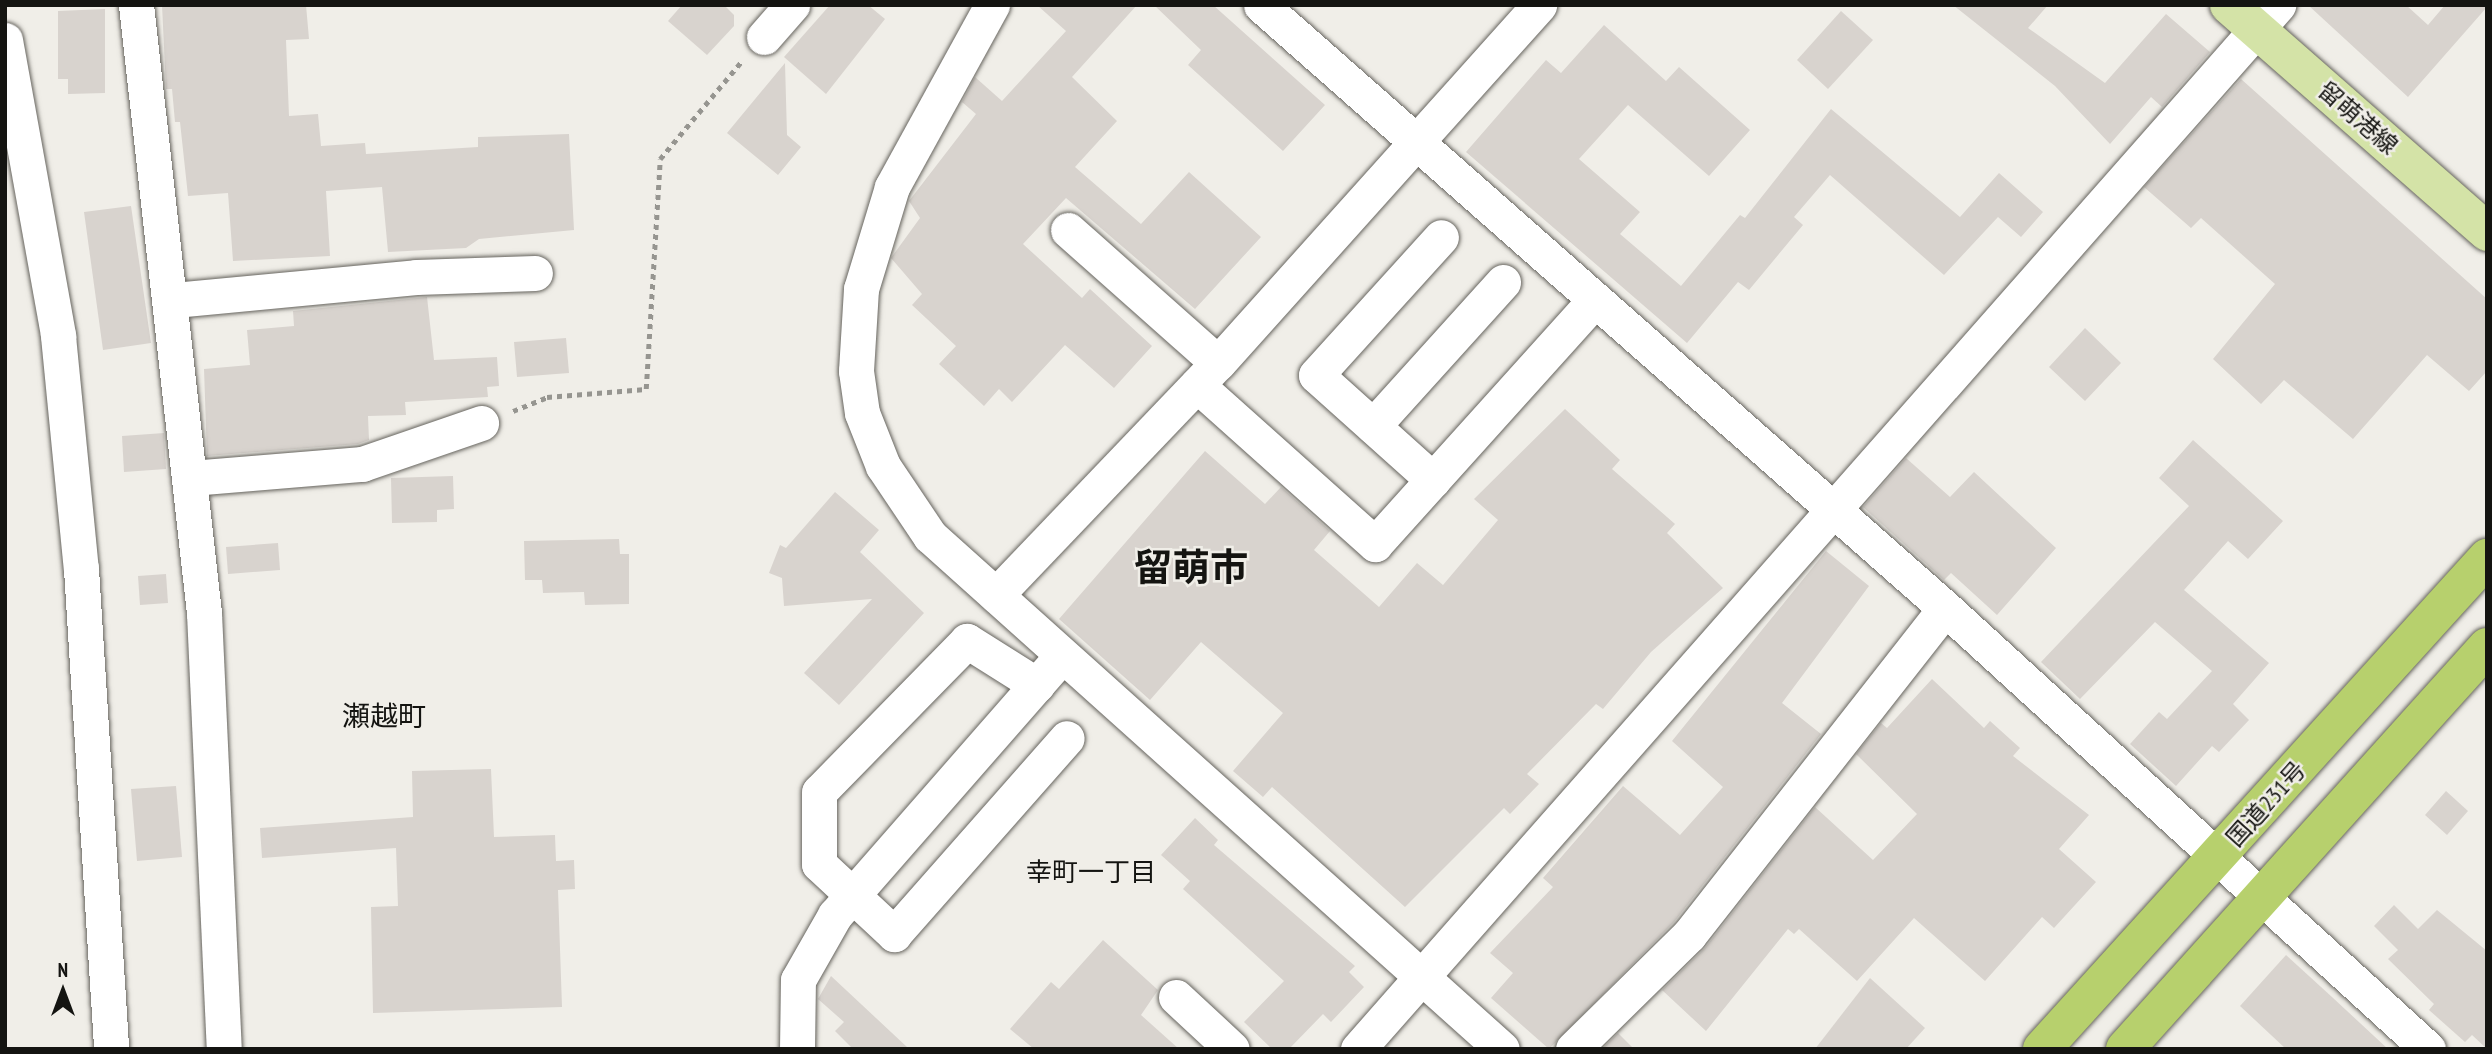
<!DOCTYPE html>
<meta charset="utf-8">
<style>
body{margin:0}
#map{position:relative;width:2492px;height:1054px;overflow:hidden;background:#f0eee8;font-family:"PT Sans Narrow","Noto Sans JP",sans-serif}
div>[style]{position:absolute}
.building>*{inset:0;background:#d8d3ce}
.path>*{height:4.5px;margin-top:-2.25px;transform-origin:0;background:repeating-linear-gradient(90deg,#969590 0 5px,transparent 0 10px)}
.roads{filter:drop-shadow(0 0 2px #66645e) drop-shadow(0 0 2px #66645e)}
.minor>*{height:35px;margin:-17.5px;padding:0 17.5px;transform-origin:17.5px;border-radius:17.5px;background:#fff}
.major>*{height:38px;margin:-19px;padding:0 19px;transform-origin:19px;border-radius:19px;background:#d4e3a7}
.highway>*{height:38px;margin:-19px;padding:0 19px;transform-origin:19px;border-radius:19px;background:#b7d06d}
span{translate:-50% -50%;white-space:nowrap;text-align:center;line-height:1.15;-webkit-text-stroke:5px #f0eee8;paint-order:stroke}
.street-label{font-size:24px;color:#141411}
.neighbourhood-label{font-size:26px;color:#141411}
.quarter-label{font-size:28px;color:#141411}
.town-label{font-size:38px;color:#141411;font-weight:700}
.frame{position:absolute;inset:0;border:7px solid #141411;pointer-events:none}
.north{position:absolute;left:28px;top:956px;width:70px;height:70px;-webkit-text-stroke:5px #f0eee8;paint-order:stroke;rotate:0deg;font-size:19px;font-weight:700;line-height:28px;text-align:center;color:#141411}
.north::after{content:'';display:block;margin:auto;width:24px;height:32px;background:#141411;clip-path:polygon(50% 0,100% 100%,50% 72%,0 100%)}
</style>
<div id="map">
<div class="building">
<div style="clip-path:polygon(162px 5px,306px 5px,309px 39px,286px 40px,289px 116px,318px 114px,321px 146px,365px 143px,366px 154px,478px 147px,478px 137px,569px 134px,574px 230px,479px 239px,466px 248px,388px 252px,382px 187px,326px 191px,330px 256px,233px 261px,228px 193px,188px 196px,180px 122px,175px 122px,172px 89px,166px 89px)"></div>
<div style="clip-path:polygon(682px 5px,724px 5px,734px 15px,734px 26px,707px 55px,668px 21px)"></div>
<div style="clip-path:polygon(830px 5px,868px 5px,885px 19px,826px 94px,784px 57px)"></div>
<div style="clip-path:polygon(1037px 5px,1137px 5px,1072px 77px,1117px 121px,1075px 167px,1141px 224px,1189px 172px,1261px 237px,1195px 309px,1066px 198px,1023px 244px,1082px 298px,1090px 289px,1152px 346px,1114px 388px,1065px 345px,1012px 402px,999px 389px,984px 406px,939px 364px,956px 346px,912px 305px,922px 294px,891px 258px,920px 218px,909px 201px,976px 114px,962px 102px,975px 77px,1002px 101px,1066px 31px)"></div>
<div style="clip-path:polygon(1154px 5px,1213px 5px,1325px 105px,1283px 151px,1188px 65px,1201px 50px)"></div>
<div style="clip-path:polygon(1953px 5px,2048px 5px,2028px 28px,2105px 83px,2166px 14px,2210px 52px,2162px 107px,2151px 97px,2110px 144px,2055px 86px)"></div>
<div style="clip-path:polygon(2308px 5px,2406px 5px,2428px 25px,2445px 5px,2487px 7px,2408px 97px)"></div>
<div style="clip-path:polygon(105px 9px,105px 93px,68px 94px,68px 79px,58px 79px,58px 11px)"></div>
<div style="clip-path:polygon(1841px 11px,1873px 40px,1828px 89px,1797px 60px)"></div>
<div style="clip-path:polygon(1604px 25px,1666px 81px,1679px 67px,1750px 130px,1709px 176px,1628px 105px,1579px 159px,1640px 212px,1620px 234px,1681px 286px,1740px 215px,1745px 218px,1831px 109px,1960px 217px,1999px 173px,2043px 212px,2021px 237px,1998px 217px,1944px 275px,1830px 175px,1794px 217px,1803px 225px,1749px 290px,1738px 282px,1687px 343px,1466px 152px,1546px 60px,1561px 73px)"></div>
<div style="clip-path:polygon(785px 63px,787px 135px,801px 147px,778px 175px,727px 133px)"></div>
<div style="clip-path:polygon(2241px 79px,2487px 299px,2487px 371px,2469px 391px,2427px 355px,2353px 439px,2284px 380px,2261px 404px,2213px 359px,2275px 284px,2201px 218px,2191px 228px,2144px 187px)"></div>
<div style="clip-path:polygon(131px 206px,151px 343px,103px 350px,84px 212px)"></div>
<div style="clip-path:polygon(427px 297px,434px 360px,497px 357px,499px 386px,487px 387px,488px 397px,405px 402px,406px 415px,368px 416px,369px 440px,358px 444px,207px 456px,204px 369px,250px 365px,247px 330px,294px 326px,293px 311px)"></div>
<div style="clip-path:polygon(2085px 328px,2121px 363px,2085px 401px,2049px 367px)"></div>
<div style="clip-path:polygon(566px 338px,569px 373px,517px 377px,514px 342px)"></div>
<div style="clip-path:polygon(1565px 409px,1620px 460px,1612px 469px,1675px 524px,1667px 533px,1723px 588px,1651px 652px,1603px 709px,1596px 704px,1527px 774px,1539px 784px,1510px 814px,1504px 808px,1405px 907px,1272px 787px,1263px 797px,1233px 771px,1283px 713px,1201px 642px,1150px 700px,1059px 619px,1205px 451px,1265px 504px,1281px 487px,1330px 531px,1314px 550px,1379px 607px,1417px 563px,1443px 585px,1498px 520px,1474px 499px)"></div>
<div style="clip-path:polygon(164px 433px,166px 469px,124px 472px,122px 436px)"></div>
<div style="clip-path:polygon(2193px 440px,2283px 521px,2248px 559px,2228px 541px,2184px 590px,2269px 663px,2233px 704px,2249px 720px,2219px 752px,2212px 746px,2176px 786px,2130px 744px,2159px 712px,2167px 719px,2212px 671px,2155px 622px,2080px 699px,2041px 662px,2189px 506px,2159px 478px)"></div>
<div style="clip-path:polygon(1906px 458px,1950px 497px,1974px 472px,2056px 548px,1997px 615px,1951px 573px,1944px 580px,1863px 507px)"></div>
<div style="clip-path:polygon(453px 476px,454px 509px,437px 510px,437px 522px,392px 523px,391px 478px)"></div>
<div style="clip-path:polygon(835px 492px,879px 530px,860px 552px,924px 613px,839px 705px,804px 673px,872px 599px,784px 606px,782px 578px,769px 573px,780px 545px,786px 548px)"></div>
<div style="clip-path:polygon(619px 539px,620px 554px,629px 554px,629px 604px,585px 605px,584px 592px,543px 593px,542px 580px,525px 580px,524px 541px)"></div>
<div style="clip-path:polygon(278px 543px,280px 570px,228px 574px,226px 547px)"></div>
<div style="clip-path:polygon(1826px 551px,1869px 586px,1782px 703px,1821px 734px,1674px 922px,1549px 1049px,1491px 998px,1513px 973px,1490px 953px,1553px 887px,1543px 878px,1623px 786px,1680px 835px,1723px 787px,1672px 741px)"></div>
<div style="clip-path:polygon(166px 574px,168px 603px,140px 605px,138px 576px)"></div>
<div style="clip-path:polygon(1932px 679px,1984px 728px,1990px 721px,2020px 748px,2013px 756px,2089px 815px,2059px 849px,2096px 882px,2054px 928px,2042px 917px,1985px 981px,1914px 918px,1857px 981px,1799px 929px,1794px 934px,1788px 929px,1706px 1031px,1662px 990px,1705px 948px,1815px 807px,1873px 860px,1917px 814px,1856px 754px,1881px 723px,1887px 728px)"></div>
<div style="clip-path:polygon(491px 769px,494px 837px,555px 835px,556px 861px,574px 860px,575px 889px,558px 890px,562px 1007px,373px 1013px,371px 907px,398px 906px,396px 848px,262px 858px,260px 828px,413px 817px,412px 771px)"></div>
<div style="clip-path:polygon(176px 786px,182px 857px,137px 861px,131px 789px)"></div>
<div style="clip-path:polygon(2446px 791px,2468px 811px,2447px 835px,2425px 815px)"></div>
<div style="clip-path:polygon(1195px 818px,1218px 840px,1214px 845px,1355px 966px,1349px 972px,1364px 987px,1331px 1022px,1323px 1014px,1289px 1049px,1272px 1049px,1244px 1022px,1284px 981px,1183px 889px,1190px 881px,1161px 855px)"></div>
<div style="clip-path:polygon(2394px 905px,2418px 929px,2437px 910px,2487px 951px,2487px 1049px,2472px 1035px,2465px 1042px,2429px 1010px,2434px 1004px,2388px 959px,2398px 950px,2374px 926px)"></div>
<div style="clip-path:polygon(1103px 940px,1158px 990px,1141px 1015px,1179px 1049px,1034px 1049px,1010px 1029px,1051px 982px,1059px 989px)"></div>
<div style="clip-path:polygon(2286px 955px,2332px 997px,2388px 1049px,2286px 1049px,2240px 1006px)"></div>
<div style="clip-path:polygon(831px 976px,907px 1047px,906px 1049px,853px 1049px,835px 1031px,844px 1022px,818px 999px)"></div>
<div style="clip-path:polygon(1870px 978px,1925px 1028px,1906px 1049px,1815px 1049px)"></div>
<div style="clip-path:polygon(1618px 1033px,1634px 1049px,1602px 1049px)"></div>
</div>
<div class="path">
<div style="left:513px;top:411px;width:37px;rotate:-22deg"></div>
<div style="left:547px;top:397px;width:99px;rotate:-4.6deg"></div>
<div style="left:646px;top:389px;width:230px;rotate:-86.5deg"></div>
<div style="left:660px;top:159px;width:128px;rotate:-50.1deg"></div>
</div>
<div class="roads">
<div class="minor">
<div style="left:136px;top:5px;width:612px;rotate:83.62deg"></div>
<div style="left:204px;top:613px;width:436px;rotate:87.4deg"></div>
<div style="left:992px;top:5px;width:208px;rotate:118.8deg"></div>
<div style="left:892px;top:187px;width:107px;rotate:106.9deg"></div>
<div style="left:861px;top:289px;width:82px;rotate:93.5deg"></div>
<div style="left:856px;top:371px;width:42px;rotate:81.9deg"></div>
<div style="left:862px;top:413px;width:57px;rotate:68.4deg"></div>
<div style="left:883px;top:466px;width:84px;rotate:56.1deg"></div>
<div style="left:930px;top:536px;width:768px;rotate:41.89deg"></div>
<div style="left:1261px;top:5px;width:912px;rotate:41.4deg"></div>
<div style="left:1945px;top:608px;width:654px;rotate:42.4deg"></div>
<div style="left:764px;top:37px;width:43px;rotate:-48.8deg"></div>
<div style="left:5px;top:40px;width:301px;rotate:79.8deg"></div>
<div style="left:58px;top:336px;width:234px;rotate:84.4deg"></div>
<div style="left:81px;top:569px;width:481px;rotate:86.4deg"></div>
<div style="left:1068px;top:230px;width:200px;rotate:41.6deg"></div>
<div style="left:174px;top:300px;width:243px;rotate:-5.4deg"></div>
<div style="left:416px;top:277px;width:119px;rotate:-1.9deg"></div>
<div style="left:1197px;top:385px;width:239px;rotate:41.8deg"></div>
<div style="left:1375px;top:544px;width:329px;rotate:-48deg"></div>
<div style="left:1373px;top:426px;width:194px;rotate:-47.9deg"></div>
<div style="left:191px;top:478px;width:172px;rotate:-4.7deg"></div>
<div style="left:362px;top:464px;width:126px;rotate:-19deg"></div>
<div style="left:1433px;top:480px;width:157px;rotate:-138.1deg"></div>
<div style="left:1316px;top:375px;width:186px;rotate:-47.8deg"></div>
<div style="left:996px;top:595px;width:321px;rotate:-46.3deg"></div>
<div style="left:1218px;top:363px;width:481px;rotate:-48.1deg"></div>
<div style="left:1037px;top:685px;width:83px;rotate:-147.8deg"></div>
<div style="left:967px;top:641px;width:211px;rotate:134.4deg"></div>
<div style="left:819px;top:792px;width:72px;rotate:90deg"></div>
<div style="left:819px;top:864px;width:103px;rotate:43deg"></div>
<div style="left:894px;top:934px;width:261px;rotate:-48.6deg"></div>
<div style="left:1176px;top:997px;width:76px;rotate:42.9deg"></div>
<div style="left:797px;top:1049px;width:69px;rotate:-89.2deg"></div>
<div style="left:798px;top:980px;width:75px;rotate:-60.4deg"></div>
<div style="left:835px;top:915px;width:328px;rotate:-48.8deg"></div>
<div style="left:1358px;top:1049px;width:1392px;rotate:-48.61deg"></div>
<div style="left:1573px;top:1049px;width:163px;rotate:-44.5deg"></div>
<div style="left:1689px;top:935px;width:415px;rotate:-51.9deg"></div>
</div>
<div class="major">
<div style="left:2229px;top:5px;width:344px;rotate:41.3deg"></div>
</div>
<div class="highway">
<div style="left:2042px;top:1049px;width:663px;rotate:-47.81deg"></div>
<div style="left:2125px;top:1049px;width:541px;rotate:-48deg"></div>
</div>
</div>
<div class="street-label">
<span style="left:2358px;top:118px;rotate:41deg">留萌港線</span>
<span style="left:2266px;top:804px;rotate:-48deg">国道231号</span>
</div>
<div class="neighbourhood-label">
<span style="left:1091px;top:872px">幸町一丁目</span>
</div>
<div class="quarter-label">
<span style="left:384px;top:716px">瀬越町</span>
</div>
<div class="town-label">
<span style="left:1191px;top:567px">留萌市</span>
</div>
<div class="frame"></div>
<div class="north">N</div>
</div>
